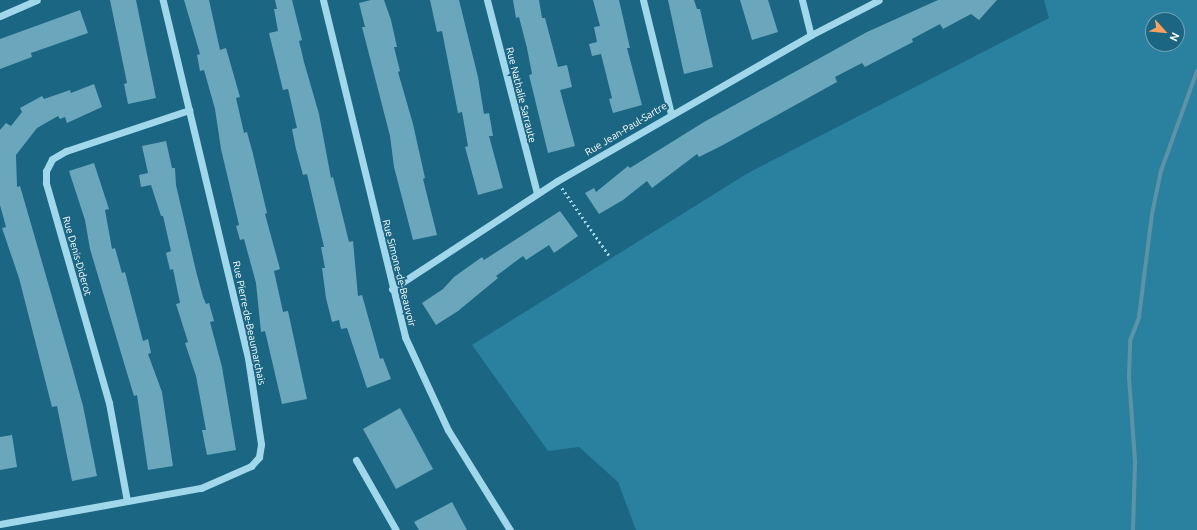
<!DOCTYPE html>
<style>
body{margin:0}
#map{position:relative;width:1197px;height:530px;overflow:hidden;background:#1b6683;font-family:Ubuntu,sans-serif}
div>[style]{position:absolute}
.green>*{inset:0;background:#2a809f}
.stream>*{height:4px;margin:-2px;padding:0 2px;transform-origin:2px;border-radius:2px;background:#5d93a7}
.building>*{inset:0;background:#6aa7bd}
.path>*{height:2.5px;margin-top:-1.25px;transform-origin:0;background:repeating-linear-gradient(90deg,#a0d7ea 0 2px,transparent 0 5px)}
.minor>*{height:7px;margin:-3.5px;padding:0 3.5px;transform-origin:3.5px;border-radius:3.5px;background:#a0d7ea}
span{translate:-50% -50%;white-space:nowrap;text-align:center;line-height:1.15;-webkit-text-stroke:4px #1b6683;paint-order:stroke}
.street-label{font-size:10px;color:#fff}
.north{position:absolute;left:1145px;top:12px;width:40px;height:40px;box-sizing:border-box;background:#1b6683;border:1px solid #76a3b5;border-radius:50%;rotate:117deg;font-size:11px;font-weight:700;line-height:16px;text-align:center;color:#fff}
.north::after{content:'';display:block;margin:auto;width:14px;height:18px;background:#fca15d;clip-path:polygon(50% 0,100% 100%,50% 72%,0 100%)}
</style>
<div id="map">
<div class="green">
<div style="clip-path:polygon(evenodd,1044px 0,1197px 0,1197px 530px,636px 530px,618px 482px,579px 447px,548px 451px,472px 345px,748px 173px,1049px 18px,1044px 0,1153px 20px,1177px 20px,1177px 44px,1153px 44px,1153px 20px)"></div>
</div>
<div class="stream">
<div style="left:1133px;top:530px;width:69px;rotate:-88.3deg"></div>
<div style="left:1135px;top:461px;width:84px;rotate:-94.1deg"></div>
<div style="left:1129px;top:377px;width:36px;rotate:-88deg"></div>
<div style="left:1130px;top:341px;width:26px;rotate:-69deg"></div>
<div style="left:1139px;top:317px;width:104px;rotate:-82.8deg"></div>
<div style="left:1152px;top:214px;width:44px;rotate:-78.2deg"></div>
<div style="left:1161px;top:171px;width:106px;rotate:-70.2deg"></div>
</div>
<div class="building">
<div style="clip-path:polygon(110px 0,136px 0,156px 98px,128px 104px,124px 84px,127px 83px)"></div>
<div style="clip-path:polygon(184px 0,209px 0,220px 50px,226px 48px,240px 97px,236px 98px,244px 133px,247px 132px,253px 154px,267px 213px,265px 214px,280px 269px,274px 271px,283px 312px,288px 311px,307px 399px,282px 404px,265px 331px,261px 332px,256px 283px,244px 239px,240px 240px,236px 226px,239px 225px,221px 149px,215px 109px,204px 70px,200px 71px,197px 55px,200px 54px)"></div>
<div style="clip-path:polygon(275px 0,292px 0,302px 40px,299px 41px,304px 62px,319px 114px,331px 178px,333px 177px,349px 242px,353px 241px,358px 296px,362px 295px,380px 359px,383px 358px,391px 379px,367px 388px,347px 328px,341px 329px,339px 320px,332px 322px,326px 298px,322px 268px,325px 268px,321px 247px,324px 247px,307px 174px,303px 175px,296px 149px,292px 129px,297px 128px,288px 89px,283px 90px,269px 33px,278px 31px,274px 9px,277px 9px)"></div>
<div style="clip-path:polygon(371px 0,384px 0,391px 20px,397px 47px,394px 47px,400px 71px,398px 72px,413px 124px,425px 178px,423px 179px,437px 235px,413px 240px,394px 167px,390px 136px,362px 27px,365px 27px,359px 3px)"></div>
<div style="clip-path:polygon(430px 0,459px 0,478px 77px,484px 114px,489px 113px,493px 136px,489px 136px,503px 188px,478px 195px,465px 147px,468px 146px,462px 112px,458px 113px,442px 31px,437px 32px)"></div>
<div style="clip-path:polygon(513px 0,539px 0,542px 18px,545px 18px,558px 67px,567px 65px,572px 87px,560px 90px,575px 146px,548px 153px,529px 75px,532px 74px,527px 48px,519px 17px,516px 18px)"></div>
<div style="clip-path:polygon(593px 0,619px 0,630px 48px,627px 48px,642px 105px,613px 113px,609px 99px,612px 98px,601px 54px,592px 56px,589px 44px,597px 42px,594px 27px,600px 26px)"></div>
<div style="clip-path:polygon(668px 0,694px 0,697px 9px,700px 9px,713px 67px,684px 74px)"></div>
<div style="clip-path:polygon(740px 0,768px 0,778px 32px,752px 40px)"></div>
<div style="clip-path:polygon(938px 0,997px 0,979px 20px,971px 14px,943px 29px,940px 24px,912px 39px,913px 42px,865px 67px,862px 63px,835px 77px,837px 82px,723px 145px,699px 157px,697px 154px,652px 188px,647px 181px,623px 200px,599px 214px,585px 193px,594px 188px,596px 192px,628px 166px,630px 168px,704px 122px,867px 32px)"></div>
<div style="clip-path:polygon(80px 10px,88px 33px,31px 53px,32px 57px,0 69px,0 39px)"></div>
<div style="clip-path:polygon(94px 84px,102px 107px,67px 123px,65px 117px,60px 119px,58px 116px,37px 128px,16px 155px,17px 187px,20px 186px,68px 352px,83px 406px,97px 476px,72px 481px,57px 406px,52px 407px,19px 278px,2px 228px,6px 227px,0 205px,0 130px,6px 123px,11px 126px,22px 112px,20px 108px,42px 96px,44px 99px,70px 90px,71px 93px)"></div>
<div style="clip-path:polygon(166px 141px,172px 168px,175px 168px,176px 185px,196px 271px,203px 297px,206px 304px,209px 303px,214px 321px,210px 322px,222px 367px,236px 450px,207px 455px,202px 430px,206px 430px,196px 376px,185px 343px,188px 342px,176px 304px,180px 303px,173px 269px,170px 270px,166px 253px,171px 251px,163px 216px,161px 216px,151px 185px,141px 187px,139px 175px,148px 173px,142px 146px)"></div>
<div style="clip-path:polygon(94px 163px,109px 209px,105px 210px,112px 249px,115px 248px,122px 273px,125px 272px,143px 341px,148px 339px,151px 353px,148px 354px,162px 392px,173px 466px,148px 470px,137px 395px,134px 396px,127px 373px,90px 249px,85px 220px,69px 171px)"></div>
<div style="clip-path:polygon(560px 211px,578px 236px,554px 253px,549px 245px,526px 260px,523px 256px,496px 276px,498px 278px,458px 311px,436px 325px,422px 303px,443px 289px,454px 277px,482px 257px,484px 260px)"></div>
<div style="clip-path:polygon(400px 408px,433px 469px,396px 489px,363px 429px)"></div>
<div style="clip-path:polygon(12px 435px,17px 467px,0 470px,0 437px)"></div>
<div style="clip-path:polygon(452px 502px,467px 530px,419px 530px,414px 522px)"></div>
</div>
<div class="path">
<div style="left:562px;top:188px;width:82px;rotate:55deg"></div>
</div>
<div class="minor">
<div style="left:323px;top:0;width:347px;rotate:76.3deg"></div>
<div style="left:405px;top:337px;width:102px;rotate:65.2deg"></div>
<div style="left:448px;top:430px;width:118px;rotate:58.2deg"></div>
<div style="left:487px;top:0;width:200px;rotate:75.5deg"></div>
<div style="left:643px;top:0;width:117px;rotate:76.2deg"></div>
<div style="left:802px;top:0;width:36px;rotate:76deg"></div>
<div style="left:0;top:16px;width:40px;rotate:-23.4deg"></div>
<div style="left:392px;top:289px;width:197px;rotate:-33.2deg"></div>
<div style="left:557px;top:181px;width:293px;rotate:-29.9deg"></div>
<div style="left:811px;top:35px;width:76px;rotate:-27.2deg"></div>
<div style="left:356px;top:460px;width:81px;rotate:60.3deg"></div>
<div style="left:127px;top:501px;width:100px;rotate:-100.4deg"></div>
<div style="left:109px;top:403px;width:229px;rotate:-106deg"></div>
<div style="left:46px;top:183px;width:12px;rotate:-90deg"></div>
<div style="left:46px;top:171px;width:13px;rotate:-63deg"></div>
<div style="left:52px;top:159px;width:16px;rotate:-30deg"></div>
<div style="left:66px;top:151px;width:130px;rotate:-18.4deg"></div>
<div style="left:0;top:524px;width:204px;rotate:-10.2deg"></div>
<div style="left:201px;top:488px;width:55px;rotate:-23.7deg"></div>
<div style="left:251px;top:466px;width:12px;rotate:-48deg"></div>
<div style="left:259px;top:457px;width:13px;rotate:-81deg"></div>
<div style="left:261px;top:444px;width:87px;rotate:-98.6deg"></div>
<div style="left:248px;top:358px;width:368px;rotate:-103.4deg"></div>
</div>
<div class="street-label">
<span style="left:521px;top:95px;rotate:76deg">Rue Nathalie Sarraute</span>
<span style="left:626px;top:129px;rotate:-31deg">Rue Jean-Paul-Sartre</span>
<span style="left:77px;top:256px;rotate:74deg">Rue Denis-Diderot</span>
<span style="left:399px;top:273px;rotate:76deg">Rue Simone-de-Beauvoir</span>
<span style="left:249px;top:323px;rotate:78deg">Rue Pierre-de-Beaumarchais</span>
</div>
<div class="north">N</div>
</div>
